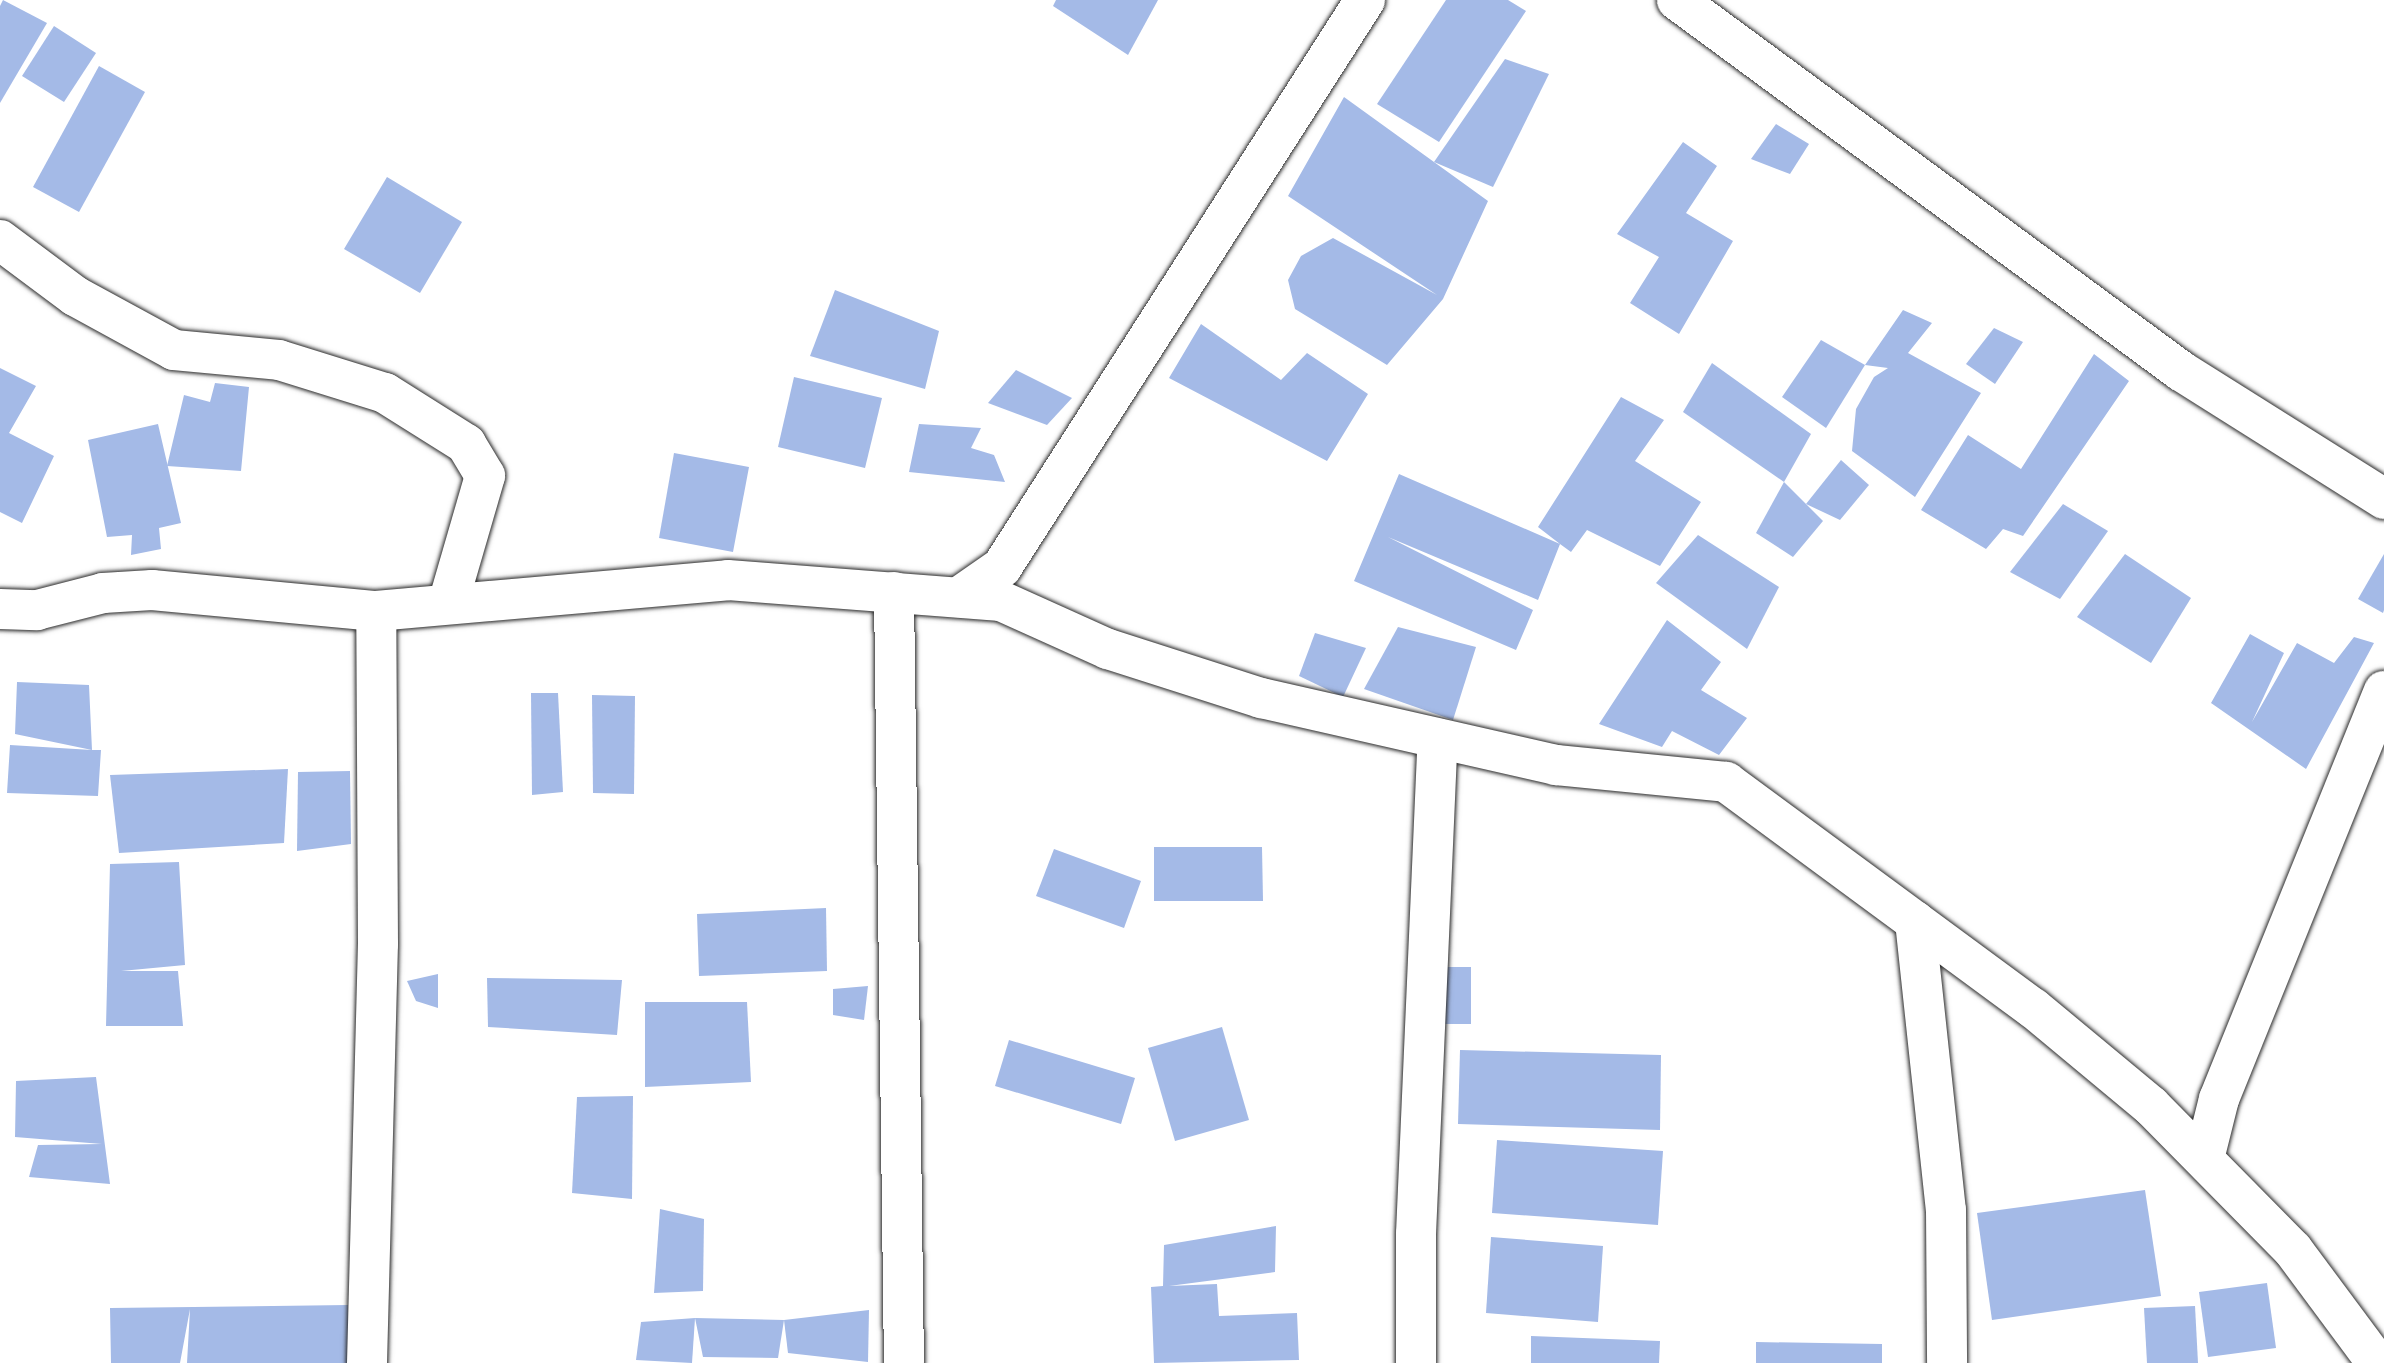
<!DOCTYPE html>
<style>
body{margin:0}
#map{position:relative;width:2384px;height:1363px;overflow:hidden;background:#fff;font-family:Caveat,sans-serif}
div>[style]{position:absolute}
.building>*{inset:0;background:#a4bae7}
.roads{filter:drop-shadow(0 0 2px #2b2b2b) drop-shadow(0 0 2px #2b2b2b)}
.minor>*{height:40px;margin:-20px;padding:0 20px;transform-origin:20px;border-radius:20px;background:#fff}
span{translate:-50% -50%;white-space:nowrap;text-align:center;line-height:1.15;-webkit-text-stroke:8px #fff;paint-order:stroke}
</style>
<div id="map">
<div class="building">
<div style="clip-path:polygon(3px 0,47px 23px,0 103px,0 6px)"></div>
<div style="clip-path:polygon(1056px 0,1158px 0,1128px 55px,1053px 6px)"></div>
<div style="clip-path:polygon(1446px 0,1508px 0,1526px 11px,1439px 142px,1377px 104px)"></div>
<div style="clip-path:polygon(54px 26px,96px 53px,64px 102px,22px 76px)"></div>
<div style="clip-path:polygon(1505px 59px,1549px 74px,1493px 187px,1434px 162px)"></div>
<div style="clip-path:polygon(99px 66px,145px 92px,79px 212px,33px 187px)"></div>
<div style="clip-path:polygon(1344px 97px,1488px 201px,1443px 299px,1387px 365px,1295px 309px,1288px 280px,1301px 256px,1333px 238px,1437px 295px,1288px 196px)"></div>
<div style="clip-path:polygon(1776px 124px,1809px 144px,1790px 174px,1751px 159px)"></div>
<div style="clip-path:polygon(1683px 142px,1717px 166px,1686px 213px,1733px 241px,1679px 334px,1630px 303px,1659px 257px,1617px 234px)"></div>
<div style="clip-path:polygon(387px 177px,462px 222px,420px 293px,344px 249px)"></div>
<div style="clip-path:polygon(835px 290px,939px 331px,925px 389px,810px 356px)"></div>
<div style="clip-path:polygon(1903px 310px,1932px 323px,1908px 353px,1981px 393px,1915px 497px,1852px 451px,1856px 409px,1874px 377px,1888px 368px,1865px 365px)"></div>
<div style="clip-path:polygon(1201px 324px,1281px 380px,1307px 353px,1368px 394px,1327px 461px,1169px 378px)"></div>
<div style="clip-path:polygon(1994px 328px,2023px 342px,1995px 384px,1966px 364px)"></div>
<div style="clip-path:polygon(1821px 340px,1865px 365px,1826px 428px,1782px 397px)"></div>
<div style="clip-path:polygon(2094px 354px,2129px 381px,2023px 536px,2003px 529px,1986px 549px,1921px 510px,1968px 435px,2021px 469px)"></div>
<div style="clip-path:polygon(1712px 363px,1811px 434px,1784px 482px,1683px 412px)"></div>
<div style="clip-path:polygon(0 368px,36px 386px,9px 433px,54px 456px,22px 523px,0 512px)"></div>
<div style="clip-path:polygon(1016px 370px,1072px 398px,1047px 425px,988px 403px)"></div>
<div style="clip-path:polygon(794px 377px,882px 398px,865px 468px,778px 447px)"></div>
<div style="clip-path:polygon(215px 383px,249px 387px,241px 471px,167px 466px,184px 395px,210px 402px)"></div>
<div style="clip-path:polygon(1621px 397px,1664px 420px,1635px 461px,1701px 502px,1660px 566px,1587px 530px,1571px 552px,1560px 544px,1538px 600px,1388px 537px,1533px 610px,1516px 650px,1354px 581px,1399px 474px,1560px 544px,1538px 527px)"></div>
<div style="clip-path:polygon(158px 424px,181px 523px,159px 528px,161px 549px,131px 555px,132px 535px,107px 537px,88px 440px)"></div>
<div style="clip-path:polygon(919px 424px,981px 428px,971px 448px,994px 455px,1005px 482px,909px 472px)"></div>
<div style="clip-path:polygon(674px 453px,749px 467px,733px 552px,659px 538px)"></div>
<div style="clip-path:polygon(1841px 460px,1869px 485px,1840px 520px,1806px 504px)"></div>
<div style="clip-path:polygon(1784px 482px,1823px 521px,1793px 557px,1756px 533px)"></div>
<div style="clip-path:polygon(2063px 504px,2108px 531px,2060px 599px,2010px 572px)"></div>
<div style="clip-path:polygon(1698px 535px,1779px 587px,1747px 649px,1656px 583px)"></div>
<div style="clip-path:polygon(2125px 554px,2191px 598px,2151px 663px,2077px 617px)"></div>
<div style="clip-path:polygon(2384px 554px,2384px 610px,2383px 613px,2358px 599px)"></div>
<div style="clip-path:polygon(1667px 620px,1721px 662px,1701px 690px,1747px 718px,1719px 755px,1672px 731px,1662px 747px,1599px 724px)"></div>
<div style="clip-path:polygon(1398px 627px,1476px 647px,1453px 720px,1364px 689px)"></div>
<div style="clip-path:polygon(1315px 633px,1366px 648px,1343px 697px,1299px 676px)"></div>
<div style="clip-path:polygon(2250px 634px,2284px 653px,2252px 722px,2297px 643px,2334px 663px,2354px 637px,2374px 643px,2306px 769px,2211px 703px)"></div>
<div style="clip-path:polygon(17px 682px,89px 685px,92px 750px,101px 750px,98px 796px,7px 793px,10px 745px,92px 750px,15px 734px)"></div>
<div style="clip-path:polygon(531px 693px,558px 693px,563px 792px,532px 795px)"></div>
<div style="clip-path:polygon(592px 695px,635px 696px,634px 794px,593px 793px)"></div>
<div style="clip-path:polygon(288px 769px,284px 843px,119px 853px,110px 775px)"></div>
<div style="clip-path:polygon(350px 771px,351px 844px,297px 851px,298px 772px)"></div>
<div style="clip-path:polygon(1154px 847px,1262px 847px,1263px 901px,1154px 901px)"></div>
<div style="clip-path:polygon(1054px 849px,1141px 881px,1124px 928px,1036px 896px)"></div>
<div style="clip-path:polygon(179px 862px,185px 965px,121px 971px,178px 971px,183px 1026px,106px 1026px,110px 864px)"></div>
<div style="clip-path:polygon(826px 908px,827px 971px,699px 976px,697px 914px)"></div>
<div style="clip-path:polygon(1441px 967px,1471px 967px,1471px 1024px,1442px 1024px)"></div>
<div style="clip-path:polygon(438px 974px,438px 1008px,416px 1001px,407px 981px)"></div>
<div style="clip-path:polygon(487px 978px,622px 980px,617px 1035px,488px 1027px)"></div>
<div style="clip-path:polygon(868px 986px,864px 1020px,833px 1015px,833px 989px)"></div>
<div style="clip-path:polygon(645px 1002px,747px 1002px,751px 1082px,645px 1087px)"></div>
<div style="clip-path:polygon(1222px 1027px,1249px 1120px,1175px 1141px,1148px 1048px)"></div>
<div style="clip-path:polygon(1009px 1040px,1135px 1078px,1121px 1124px,995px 1086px)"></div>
<div style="clip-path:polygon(1460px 1050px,1661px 1055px,1660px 1130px,1458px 1124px)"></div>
<div style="clip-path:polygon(96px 1077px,110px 1184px,29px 1177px,38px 1145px,102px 1144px,15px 1137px,16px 1081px)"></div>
<div style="clip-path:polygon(633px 1096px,632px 1199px,572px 1193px,577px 1097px)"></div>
<div style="clip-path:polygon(1497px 1140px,1663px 1151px,1658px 1225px,1492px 1213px)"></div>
<div style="clip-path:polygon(2145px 1190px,2161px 1296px,1992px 1320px,1977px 1213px)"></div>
<div style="clip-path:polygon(660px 1209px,704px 1219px,703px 1291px,654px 1293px)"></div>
<div style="clip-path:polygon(1276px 1226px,1275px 1272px,1169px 1286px,1217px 1284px,1219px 1316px,1297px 1313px,1299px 1360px,1154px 1363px,1151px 1287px,1163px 1286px,1164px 1245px)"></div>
<div style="clip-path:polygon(1491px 1237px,1603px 1246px,1598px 1322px,1486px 1313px)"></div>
<div style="clip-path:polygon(2267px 1283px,2276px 1348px,2208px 1357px,2199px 1292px)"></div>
<div style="clip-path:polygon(348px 1305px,348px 1363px,187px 1363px,190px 1309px,180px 1363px,111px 1363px,110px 1308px)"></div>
<div style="clip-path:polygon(2195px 1306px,2198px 1363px,2147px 1363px,2144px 1308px)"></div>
<div style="clip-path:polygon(869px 1310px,868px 1362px,788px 1353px,784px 1320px)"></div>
<div style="clip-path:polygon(695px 1318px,784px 1320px,778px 1358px,703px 1357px)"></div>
<div style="clip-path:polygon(695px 1318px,692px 1363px,636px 1360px,641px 1322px)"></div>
<div style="clip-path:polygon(1531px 1336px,1660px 1341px,1659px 1363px,1531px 1363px)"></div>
<div style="clip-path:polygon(1756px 1342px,1882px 1344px,1882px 1363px,1756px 1363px)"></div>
</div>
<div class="roads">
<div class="minor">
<div style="left:1677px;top:0;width:626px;rotate:36.36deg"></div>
<div style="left:2181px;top:371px;width:240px;rotate:32.2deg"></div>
<div style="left:0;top:240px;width:94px;rotate:36.7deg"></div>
<div style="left:75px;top:296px;width:113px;rotate:28.6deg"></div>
<div style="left:174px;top:350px;width:105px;rotate:5.4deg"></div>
<div style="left:279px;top:360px;width:111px;rotate:17.3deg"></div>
<div style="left:385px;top:393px;width:96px;rotate:32.2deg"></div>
<div style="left:466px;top:444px;width:37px;rotate:59deg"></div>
<div style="left:485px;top:476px;width:132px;rotate:106.2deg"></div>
<div style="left:894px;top:592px;width:771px;rotate:89.26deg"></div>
<div style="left:959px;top:597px;width:52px;rotate:-34.9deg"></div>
<div style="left:1002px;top:567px;width:673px;rotate:-57.37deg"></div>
<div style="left:0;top:609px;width:37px;rotate:2deg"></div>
<div style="left:37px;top:610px;width:68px;rotate:-14.4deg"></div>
<div style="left:103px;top:593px;width:49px;rotate:-3.5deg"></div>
<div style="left:152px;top:590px;width:225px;rotate:5.4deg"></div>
<div style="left:376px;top:611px;width:353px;rotate:-5deg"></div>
<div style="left:728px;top:580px;width:274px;rotate:4.4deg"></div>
<div style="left:1001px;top:601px;width:117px;rotate:24.2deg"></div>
<div style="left:1108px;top:649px;width:161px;rotate:17.8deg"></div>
<div style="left:1261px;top:698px;width:303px;rotate:12.8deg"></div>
<div style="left:1556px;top:765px;width:171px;rotate:5.7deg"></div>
<div style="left:1726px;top:782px;width:381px;rotate:36.4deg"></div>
<div style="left:2033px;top:1008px;width:153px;rotate:39.7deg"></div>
<div style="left:2151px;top:1106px;width:202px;rotate:45.4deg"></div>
<div style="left:2293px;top:1250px;width:141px;rotate:53.4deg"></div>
<div style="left:1915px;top:921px;width:291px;rotate:83.9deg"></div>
<div style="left:1946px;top:1210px;width:153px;rotate:89.6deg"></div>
<div style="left:2204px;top:1159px;width:62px;rotate:-76deg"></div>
<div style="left:2219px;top:1099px;width:440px;rotate:-68deg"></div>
<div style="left:367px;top:1363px;width:419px;rotate:-88.5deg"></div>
<div style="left:378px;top:944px;width:333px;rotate:-90.3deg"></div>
<div style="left:1416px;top:1363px;width:129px;rotate:-90deg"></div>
<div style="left:1416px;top:1234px;width:496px;rotate:-87.5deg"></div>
</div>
</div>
</div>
